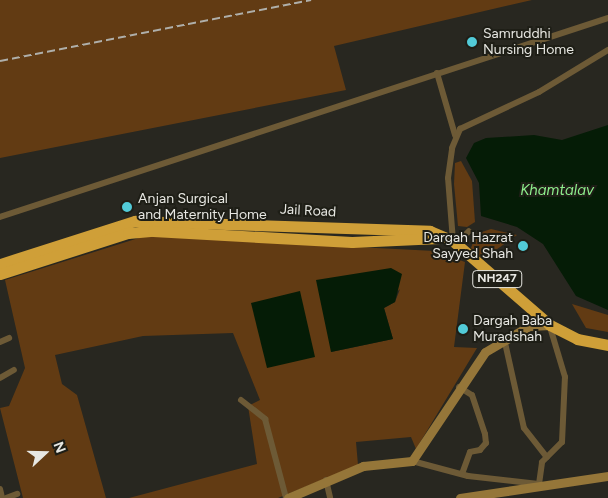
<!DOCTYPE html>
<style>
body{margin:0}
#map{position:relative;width:608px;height:498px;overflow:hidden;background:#282720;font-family:Figtree,sans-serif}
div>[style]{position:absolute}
.green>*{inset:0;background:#623b13}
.water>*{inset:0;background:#051c06}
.street>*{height:6px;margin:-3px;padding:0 3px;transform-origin:3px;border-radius:3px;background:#6d5a36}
.secondary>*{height:9px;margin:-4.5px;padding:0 4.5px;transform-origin:4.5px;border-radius:4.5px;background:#957639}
.highway>*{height:11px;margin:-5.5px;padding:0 5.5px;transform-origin:5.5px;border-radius:5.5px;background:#cf9f38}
.rail>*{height:2px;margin-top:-1px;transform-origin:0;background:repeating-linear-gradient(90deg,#afafaa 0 8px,transparent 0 12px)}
.dots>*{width:14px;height:14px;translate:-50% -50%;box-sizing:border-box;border:2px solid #1e1e16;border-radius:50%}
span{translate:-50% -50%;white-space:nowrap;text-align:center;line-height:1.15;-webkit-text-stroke:4px #1e1e16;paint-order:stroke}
.shield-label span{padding:1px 4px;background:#1e1e16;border:1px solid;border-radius:4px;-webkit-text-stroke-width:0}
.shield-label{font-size:12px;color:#e7e7e2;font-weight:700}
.poi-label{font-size:14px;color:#e7e7e2}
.left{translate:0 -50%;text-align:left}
.right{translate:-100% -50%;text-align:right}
.street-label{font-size:14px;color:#e7e7e2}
.water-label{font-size:15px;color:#8eee8d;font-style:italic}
.north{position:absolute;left:20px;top:428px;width:50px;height:50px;-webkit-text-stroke:4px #1e1e16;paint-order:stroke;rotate:69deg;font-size:14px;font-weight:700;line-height:20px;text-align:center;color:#e7e7e2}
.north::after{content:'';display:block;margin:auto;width:18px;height:22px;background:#e7e7e2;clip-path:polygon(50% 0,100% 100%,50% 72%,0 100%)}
</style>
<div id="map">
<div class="green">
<div style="clip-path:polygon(0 0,532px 0,334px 46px,346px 90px,0 158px)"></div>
<div style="clip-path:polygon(461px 161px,472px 181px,475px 222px,467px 227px,458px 226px,454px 184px,455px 163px)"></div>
<div style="clip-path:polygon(491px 229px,517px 235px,483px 259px,471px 248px,476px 234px)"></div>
<div style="clip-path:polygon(evenodd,145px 236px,435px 251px,465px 262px,454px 347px,477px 348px,416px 449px,411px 437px,356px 442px,358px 465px,278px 498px,129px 498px,257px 464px,248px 406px,260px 400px,233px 333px,143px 336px,55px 355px,62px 384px,77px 395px,106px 498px,23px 498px,0 408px,9px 406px,25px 368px,5px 280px,145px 236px,400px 289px,395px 302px,384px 308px,393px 339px,331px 352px,400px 289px)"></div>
<div style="clip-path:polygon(572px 304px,608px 315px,608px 332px,586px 328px)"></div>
</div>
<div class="water">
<div style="clip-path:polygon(608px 125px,608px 310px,576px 296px,543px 244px,517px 227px,481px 216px,479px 183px,466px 158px,474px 143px,486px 138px,534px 135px,562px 140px)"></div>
<div style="clip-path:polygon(391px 268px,402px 274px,395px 302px,384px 308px,393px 339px,331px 352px,316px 280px)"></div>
<div style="clip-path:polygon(300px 291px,315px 357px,267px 368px,251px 303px)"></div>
</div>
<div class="street">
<div style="left:437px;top:73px;width:65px;rotate:73.8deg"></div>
<div style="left:0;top:217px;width:640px;rotate:-18.12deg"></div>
<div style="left:453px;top:241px;width:63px;rotate:-94.5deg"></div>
<div style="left:448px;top:178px;width:30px;rotate:-82deg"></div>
<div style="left:452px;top:148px;width:21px;rotate:-67deg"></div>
<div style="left:460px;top:129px;width:87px;rotate:-25.1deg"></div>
<div style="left:539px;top:92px;width:81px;rotate:-31.3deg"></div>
<div style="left:456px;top:244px;width:18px;rotate:-45deg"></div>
<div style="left:504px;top:338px;width:92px;rotate:77.5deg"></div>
<div style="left:524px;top:428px;width:37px;rotate:52deg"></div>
<div style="left:0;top:342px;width:10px;rotate:-24deg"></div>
<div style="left:0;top:378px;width:16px;rotate:-30deg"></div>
<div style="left:459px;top:387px;width:15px;rotate:32deg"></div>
<div style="left:472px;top:395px;width:41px;rotate:71.6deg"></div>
<div style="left:485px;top:434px;width:9px;rotate:84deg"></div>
<div style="left:486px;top:443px;width:9px;rotate:131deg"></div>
<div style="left:480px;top:450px;width:10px;rotate:169deg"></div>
<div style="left:470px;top:452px;width:23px;rotate:110deg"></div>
<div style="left:241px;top:400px;width:31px;rotate:38deg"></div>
<div style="left:265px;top:419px;width:82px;rotate:75.1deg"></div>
<div style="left:412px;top:461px;width:58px;rotate:15deg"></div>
<div style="left:468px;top:476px;width:71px;rotate:6.4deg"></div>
<div style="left:539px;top:484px;width:22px;rotate:-82deg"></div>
<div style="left:542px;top:462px;width:28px;rotate:-45deg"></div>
<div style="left:562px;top:442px;width:65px;rotate:-87.4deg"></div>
<div style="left:565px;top:377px;width:52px;rotate:-106.7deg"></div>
<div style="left:326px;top:480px;width:18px;rotate:77deg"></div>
<div style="left:0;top:489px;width:9px;rotate:77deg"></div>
<div style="left:6px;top:498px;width:12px;rotate:-20deg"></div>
</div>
<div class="secondary">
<div style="left:288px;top:498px;width:82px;rotate:-23.1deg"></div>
<div style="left:363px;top:466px;width:49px;rotate:-5.8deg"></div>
<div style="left:412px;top:461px;width:131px;rotate:-56.2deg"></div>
<div style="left:485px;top:352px;width:51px;rotate:-30.6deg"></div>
<div style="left:529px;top:326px;width:21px;rotate:-3deg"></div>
<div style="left:460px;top:498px;width:150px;rotate:-8.5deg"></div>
</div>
<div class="highway">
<div style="left:0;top:264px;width:142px;rotate:-17.7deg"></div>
<div style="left:135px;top:221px;width:295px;rotate:1.9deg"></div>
<div style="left:430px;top:231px;width:25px;rotate:23deg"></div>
<div style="left:453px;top:241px;width:128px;rotate:40.9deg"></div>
<div style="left:550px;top:325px;width:30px;rotate:27deg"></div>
<div style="left:577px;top:339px;width:32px;rotate:11deg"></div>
<div style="left:0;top:274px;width:134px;rotate:-17.8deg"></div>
<div style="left:128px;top:233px;width:25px;rotate:-5deg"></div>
<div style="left:153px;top:231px;width:199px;rotate:3.2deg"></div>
<div style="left:352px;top:242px;width:88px;rotate:-2.6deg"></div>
</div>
<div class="rail">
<div style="left:0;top:61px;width:317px;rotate:-11.1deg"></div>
</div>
<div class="dots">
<div style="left:472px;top:42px;background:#52cbd8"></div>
<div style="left:127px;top:207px;background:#52cbd8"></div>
<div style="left:523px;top:246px;background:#52cbd8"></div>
<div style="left:463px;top:329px;background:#52cbd8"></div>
</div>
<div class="shield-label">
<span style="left:497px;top:279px">NH247</span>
</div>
<div class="poi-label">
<span class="left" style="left:483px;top:42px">Samruddhi<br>Nursing Home</span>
<span class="left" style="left:138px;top:207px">Anjan Surgical<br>and Maternity Home</span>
<span class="right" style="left:513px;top:246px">Dargah Hazrat<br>Sayyed Shah</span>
<span class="left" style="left:473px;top:329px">Dargah Baba<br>Muradshah</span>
</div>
<div class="street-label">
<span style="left:308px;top:211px;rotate:3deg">Jail Road</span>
</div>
<div class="water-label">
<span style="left:557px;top:191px">Khamtalav</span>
</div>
<div class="north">N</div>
</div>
